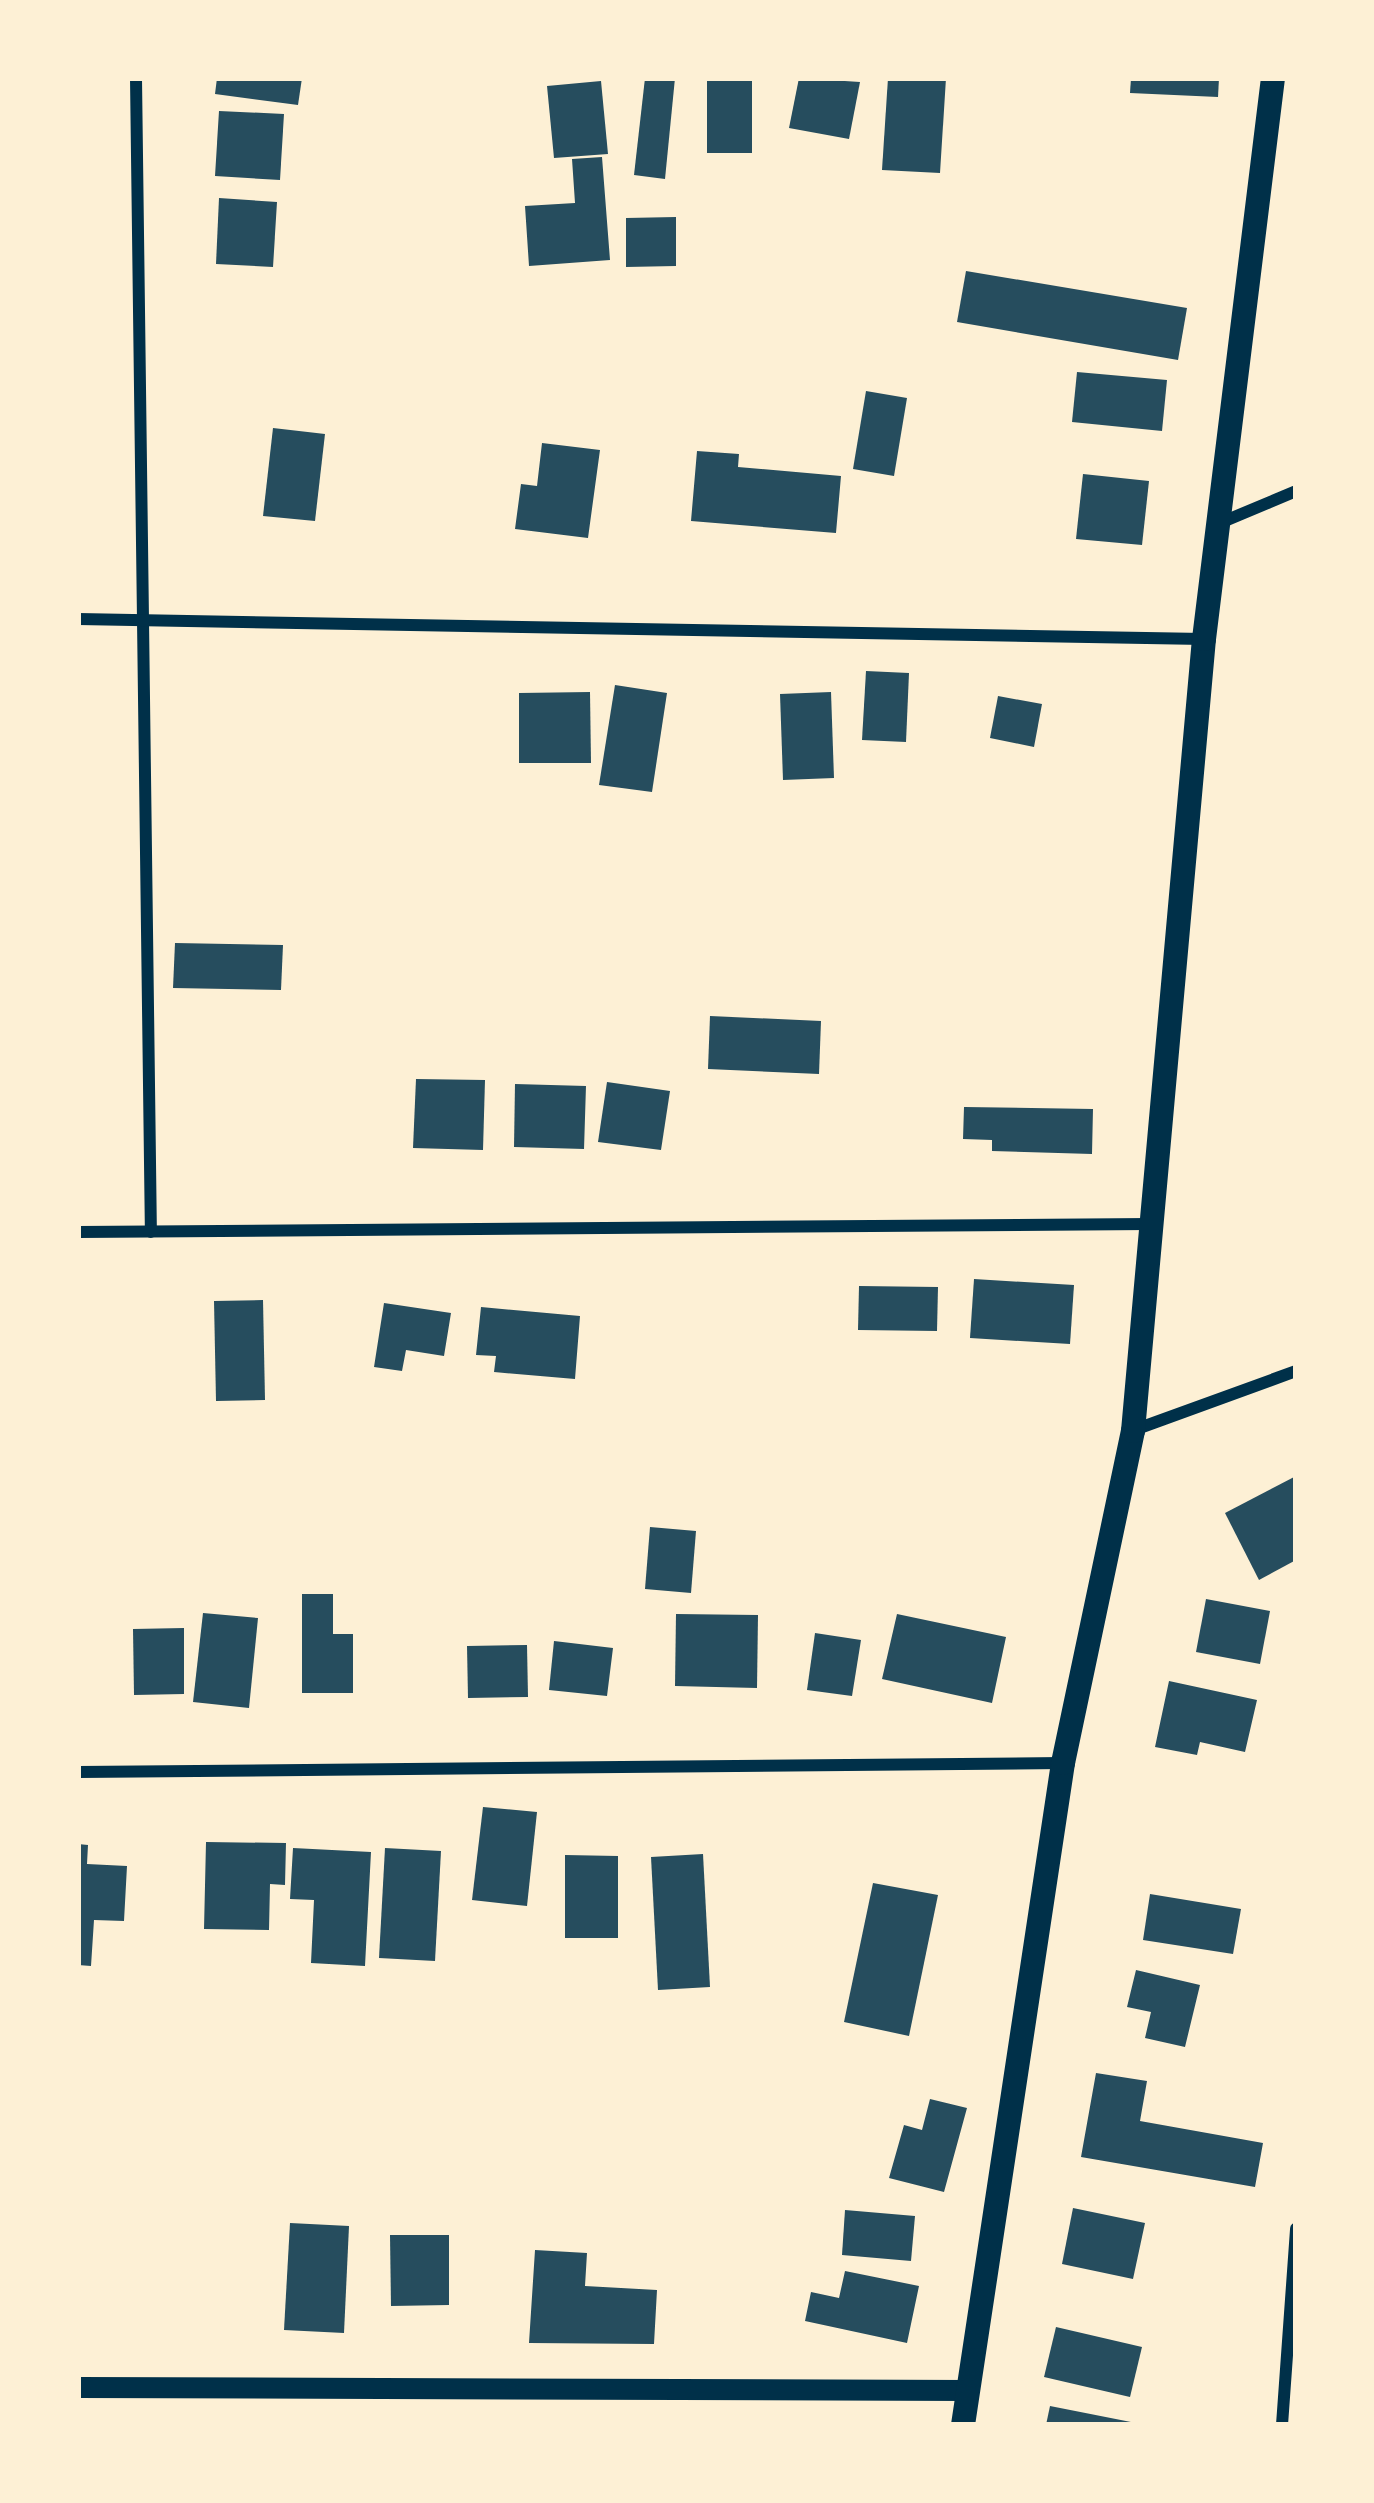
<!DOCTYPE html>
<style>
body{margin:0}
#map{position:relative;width:1374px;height:2503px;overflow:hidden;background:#fdf0d5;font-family:Manrope,sans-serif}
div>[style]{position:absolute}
.building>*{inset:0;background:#264d5e}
.minor>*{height:12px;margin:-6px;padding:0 6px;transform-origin:6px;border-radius:6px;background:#003049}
.tertiary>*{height:21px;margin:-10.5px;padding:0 10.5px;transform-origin:10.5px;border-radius:10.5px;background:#003049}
.secondary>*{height:24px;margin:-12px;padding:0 12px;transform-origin:12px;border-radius:12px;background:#003049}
span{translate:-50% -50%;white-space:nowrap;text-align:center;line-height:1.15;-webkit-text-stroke:9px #fdf0d5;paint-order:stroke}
.frame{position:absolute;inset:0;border:81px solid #fdf0d5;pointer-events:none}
</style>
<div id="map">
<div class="building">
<div style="clip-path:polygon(217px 78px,302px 78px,298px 105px,215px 94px)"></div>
<div style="clip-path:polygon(645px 78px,675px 78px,665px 179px,634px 175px)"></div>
<div style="clip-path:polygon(707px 78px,752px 78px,752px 153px,707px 153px)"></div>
<div style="clip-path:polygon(799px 78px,860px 82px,849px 139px,789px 128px)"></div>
<div style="clip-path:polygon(888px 78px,946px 78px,940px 173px,882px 170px)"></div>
<div style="clip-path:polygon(1131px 78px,1219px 78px,1218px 97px,1130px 93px)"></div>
<div style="clip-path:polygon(601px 81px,608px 154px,554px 158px,547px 86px)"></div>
<div style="clip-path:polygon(219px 111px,284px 114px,280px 180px,215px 176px)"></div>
<div style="clip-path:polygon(602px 157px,610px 260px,529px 266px,525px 206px,575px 203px,572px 159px)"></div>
<div style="clip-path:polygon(219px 198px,277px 202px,273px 267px,216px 264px)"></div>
<div style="clip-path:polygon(676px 217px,676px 266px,626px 267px,626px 218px)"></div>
<div style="clip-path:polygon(966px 271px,1187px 308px,1178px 360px,957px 322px)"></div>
<div style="clip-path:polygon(1077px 372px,1167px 380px,1162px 431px,1072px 422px)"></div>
<div style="clip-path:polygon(866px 391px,907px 398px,894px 476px,853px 469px)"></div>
<div style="clip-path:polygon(273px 428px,325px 434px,315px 521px,263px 516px)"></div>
<div style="clip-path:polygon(542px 443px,600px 450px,588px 538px,515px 529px,521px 484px,537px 486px)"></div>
<div style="clip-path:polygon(697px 451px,739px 454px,738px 467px,841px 476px,836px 533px,691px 521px)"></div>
<div style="clip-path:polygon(1083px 474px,1149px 481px,1142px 545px,1076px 539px)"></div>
<div style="clip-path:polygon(866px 671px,909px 673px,906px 742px,862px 740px)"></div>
<div style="clip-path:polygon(615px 685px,667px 693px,652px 792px,599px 785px)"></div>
<div style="clip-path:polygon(590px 692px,591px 763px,519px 763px,519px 693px)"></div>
<div style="clip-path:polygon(831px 692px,834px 778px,783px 780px,780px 694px)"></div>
<div style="clip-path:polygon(998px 696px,1042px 704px,1034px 747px,990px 738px)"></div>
<div style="clip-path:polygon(175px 943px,283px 945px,281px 990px,173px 988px)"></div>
<div style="clip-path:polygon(710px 1016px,821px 1021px,819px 1074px,708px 1069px)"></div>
<div style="clip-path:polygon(416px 1079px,485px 1080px,483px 1150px,413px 1148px)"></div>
<div style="clip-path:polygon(607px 1082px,670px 1091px,661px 1150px,598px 1142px)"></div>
<div style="clip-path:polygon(515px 1084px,586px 1086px,584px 1149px,514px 1147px)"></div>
<div style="clip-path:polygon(964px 1107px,1093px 1109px,1092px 1154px,992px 1151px,992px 1140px,963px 1139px)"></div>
<div style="clip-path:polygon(974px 1279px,1074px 1285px,1070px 1344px,970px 1338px)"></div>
<div style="clip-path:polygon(859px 1286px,938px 1287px,937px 1331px,858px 1330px)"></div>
<div style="clip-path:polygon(263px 1300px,265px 1400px,216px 1401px,214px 1301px)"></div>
<div style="clip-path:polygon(384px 1303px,451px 1313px,444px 1356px,406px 1350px,402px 1371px,374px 1367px)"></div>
<div style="clip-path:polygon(481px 1307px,580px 1316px,575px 1379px,494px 1372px,496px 1356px,476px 1355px)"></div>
<div style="clip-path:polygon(1296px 1476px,1296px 1560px,1259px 1580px,1225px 1513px)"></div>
<div style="clip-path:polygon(650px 1527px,696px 1531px,691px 1593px,645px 1589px)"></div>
<div style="clip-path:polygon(302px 1594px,333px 1594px,333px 1634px,353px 1634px,353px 1693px,302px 1693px)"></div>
<div style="clip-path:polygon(1206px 1599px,1270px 1611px,1260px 1664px,1196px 1652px)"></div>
<div style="clip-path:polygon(203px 1613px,258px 1618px,249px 1708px,193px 1702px)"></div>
<div style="clip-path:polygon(676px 1614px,758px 1615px,757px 1688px,675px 1686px)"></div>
<div style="clip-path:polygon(897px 1614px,1006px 1637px,992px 1703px,882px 1679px)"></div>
<div style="clip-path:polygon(184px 1628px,184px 1694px,134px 1695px,133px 1629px)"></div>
<div style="clip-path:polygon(815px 1633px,861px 1640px,852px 1696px,807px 1690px)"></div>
<div style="clip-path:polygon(554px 1641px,613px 1648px,607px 1696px,549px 1690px)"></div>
<div style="clip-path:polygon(527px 1645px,528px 1697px,468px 1698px,467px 1646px)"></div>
<div style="clip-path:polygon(1169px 1681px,1257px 1700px,1245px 1752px,1200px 1742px,1197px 1755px,1155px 1747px)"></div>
<div style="clip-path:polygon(483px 1807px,537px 1812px,527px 1906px,472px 1900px)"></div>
<div style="clip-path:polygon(206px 1842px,286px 1843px,285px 1885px,270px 1884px,269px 1930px,204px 1929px)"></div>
<div style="clip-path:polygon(78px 1844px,88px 1845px,87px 1864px,127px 1866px,124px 1921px,94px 1920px,91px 1966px,78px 1965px)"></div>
<div style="clip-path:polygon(293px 1848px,371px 1852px,365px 1966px,311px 1963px,314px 1900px,290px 1899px)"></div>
<div style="clip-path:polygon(385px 1848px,441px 1851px,435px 1961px,379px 1958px)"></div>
<div style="clip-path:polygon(703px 1854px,710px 1987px,658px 1990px,651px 1857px)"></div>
<div style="clip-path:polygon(565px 1855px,618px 1856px,618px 1938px,565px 1938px)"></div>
<div style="clip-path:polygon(873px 1883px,938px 1895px,909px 2036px,844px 2022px)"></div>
<div style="clip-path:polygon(1150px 1894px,1241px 1909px,1233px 1954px,1143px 1940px)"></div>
<div style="clip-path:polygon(1136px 1970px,1200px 1985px,1185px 2047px,1145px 2038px,1151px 2012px,1127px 2007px)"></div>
<div style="clip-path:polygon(1096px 2073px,1147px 2081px,1140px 2121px,1263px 2143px,1255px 2187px,1081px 2157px)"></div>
<div style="clip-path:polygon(930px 2099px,967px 2108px,944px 2192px,889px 2178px,904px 2125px,922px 2130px)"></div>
<div style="clip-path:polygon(1073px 2208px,1145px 2223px,1133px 2279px,1062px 2264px)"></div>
<div style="clip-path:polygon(845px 2210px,915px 2216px,911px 2261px,842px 2255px)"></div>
<div style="clip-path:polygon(290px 2223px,349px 2226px,344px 2333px,284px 2330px)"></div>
<div style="clip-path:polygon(390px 2235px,449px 2235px,449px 2305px,391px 2306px)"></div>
<div style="clip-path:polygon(535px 2250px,587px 2253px,585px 2286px,657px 2290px,654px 2344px,529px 2343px)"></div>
<div style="clip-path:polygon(845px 2271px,919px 2286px,907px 2343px,805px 2321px,811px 2292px,839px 2298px)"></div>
<div style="clip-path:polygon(1056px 2327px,1142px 2347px,1130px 2397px,1044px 2377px)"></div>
<div style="clip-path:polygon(1050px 2406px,1136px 2423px,1136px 2425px,1046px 2425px)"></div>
</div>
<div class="minor">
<div style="left:136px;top:78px;width:1154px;rotate:89.26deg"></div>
<div style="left:1220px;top:523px;width:82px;rotate:-22.8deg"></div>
<div style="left:78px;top:619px;width:1126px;rotate:1.02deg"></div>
<div style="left:78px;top:1232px;width:1072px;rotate:-0.43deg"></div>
<div style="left:1134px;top:1430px;width:172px;rotate:-20deg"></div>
<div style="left:78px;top:1772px;width:985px;rotate:-0.52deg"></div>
<div style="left:1282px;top:2425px;width:197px;rotate:-85.9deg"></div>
</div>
<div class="tertiary">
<div style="left:78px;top:2387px;width:890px;rotate:0.19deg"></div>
</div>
<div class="secondary">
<div style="left:963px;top:2425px;width:670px;rotate:-81.41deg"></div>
<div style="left:1063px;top:1763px;width:339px;rotate:-78.1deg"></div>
<div style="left:1133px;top:1431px;width:795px;rotate:-84.88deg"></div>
<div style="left:1204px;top:639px;width:565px;rotate:-82.99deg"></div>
</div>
<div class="frame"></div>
</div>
